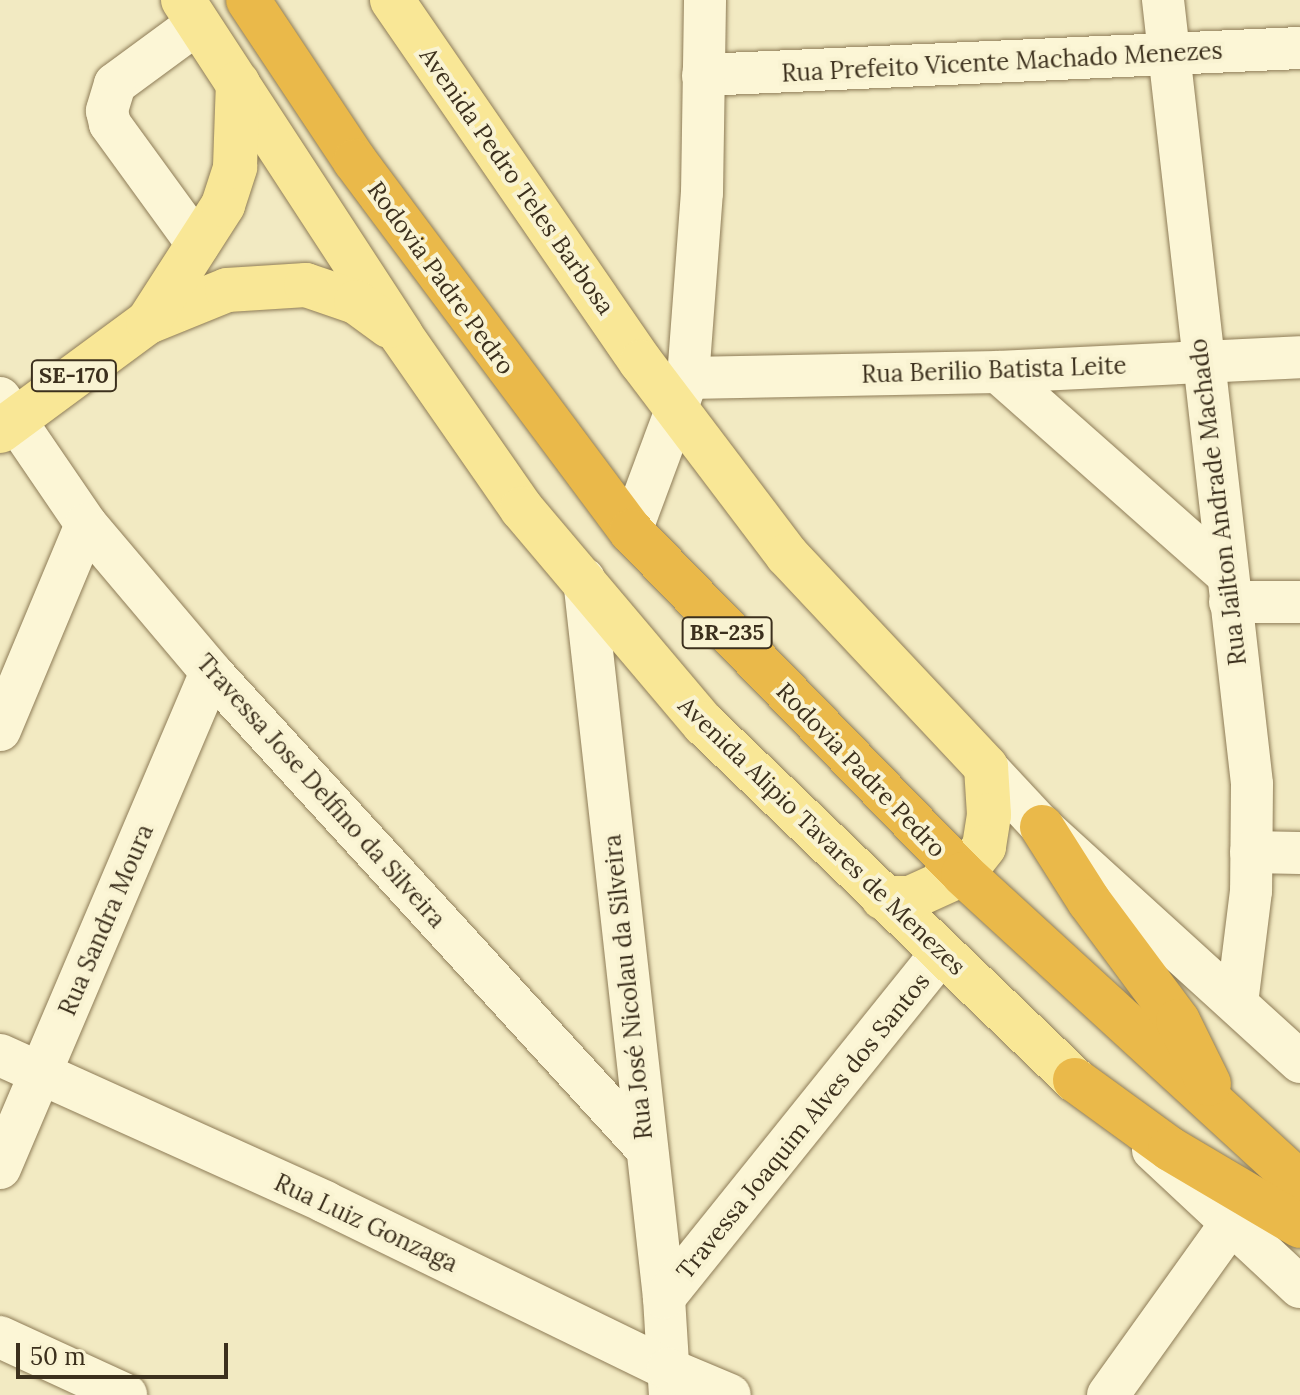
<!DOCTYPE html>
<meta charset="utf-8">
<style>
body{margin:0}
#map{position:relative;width:1300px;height:1395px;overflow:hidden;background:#f2eac2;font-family:Lora,serif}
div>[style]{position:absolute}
.roads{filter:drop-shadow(0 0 2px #8e7c57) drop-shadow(0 0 2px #8e7c57)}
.minor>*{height:42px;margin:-21px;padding:0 21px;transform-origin:21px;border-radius:21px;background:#fcf6d6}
.major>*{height:44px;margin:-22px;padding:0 22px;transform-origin:22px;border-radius:22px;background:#f9e796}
.highway>*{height:44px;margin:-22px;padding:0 22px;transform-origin:22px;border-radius:22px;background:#eab94a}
span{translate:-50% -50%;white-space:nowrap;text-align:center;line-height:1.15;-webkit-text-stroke:8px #f9f3d2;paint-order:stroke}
.shield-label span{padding:2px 6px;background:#f9f3d2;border:2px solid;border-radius:6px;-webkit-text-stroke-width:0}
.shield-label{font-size:22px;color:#3c301d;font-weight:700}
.street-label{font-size:24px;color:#3c301d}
.scale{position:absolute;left:16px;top:1343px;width:212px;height:36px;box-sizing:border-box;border:4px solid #3c301d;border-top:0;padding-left:10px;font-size:24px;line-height:28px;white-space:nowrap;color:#3c301d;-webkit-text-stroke:6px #f9f3d2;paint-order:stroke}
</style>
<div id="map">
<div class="roads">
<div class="minor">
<div style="left:1163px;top:0;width:789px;rotate:83.52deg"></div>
<div style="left:1252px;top:784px;width:107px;rotate:90.5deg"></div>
<div style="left:1251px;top:891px;width:113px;rotate:97.1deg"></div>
<div style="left:198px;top:23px;width:103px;rotate:143.7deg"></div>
<div style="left:115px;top:84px;width:28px;rotate:107deg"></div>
<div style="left:107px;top:111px;width:13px;rotate:77deg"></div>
<div style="left:110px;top:124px;width:150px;rotate:54deg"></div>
<div style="left:703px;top:75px;width:598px;rotate:-2.59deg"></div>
<div style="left:998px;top:372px;width:305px;rotate:41.5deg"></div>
<div style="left:688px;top:378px;width:310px;rotate:-1.1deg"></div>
<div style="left:998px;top:372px;width:302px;rotate:-2.8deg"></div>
<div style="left:0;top:398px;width:153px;rotate:55.7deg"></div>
<div style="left:86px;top:524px;width:194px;rotate:49.8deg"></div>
<div style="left:211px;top:672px;width:645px;rotate:47.58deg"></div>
<div style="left:631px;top:531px;width:163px;rotate:-69.6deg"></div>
<div style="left:688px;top:378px;width:186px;rotate:-85.7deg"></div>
<div style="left:702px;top:193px;width:193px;rotate:-89.1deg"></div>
<div style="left:584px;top:579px;width:723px;rotate:83.65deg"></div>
<div style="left:664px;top:1298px;width:97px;rotate:86.5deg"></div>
<div style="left:1230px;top:602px;width:70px"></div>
<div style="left:0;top:730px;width:223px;rotate:-67.3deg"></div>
<div style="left:986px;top:767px;width:82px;rotate:47deg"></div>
<div style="left:1042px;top:827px;width:349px;rotate:42.3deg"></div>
<div style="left:1251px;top:852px;width:49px;rotate:1.2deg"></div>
<div style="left:0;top:1055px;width:357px;rotate:24.3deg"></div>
<div style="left:325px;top:1202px;width:381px;rotate:26deg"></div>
<div style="left:668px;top:1369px;width:67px;rotate:22.8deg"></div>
<div style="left:1153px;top:1150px;width:201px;rotate:43deg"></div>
<div style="left:0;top:1168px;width:539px;rotate:-66.95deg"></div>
<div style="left:664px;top:1298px;width:442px;rotate:-51.2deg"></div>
<div style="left:0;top:1337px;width:139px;rotate:24.7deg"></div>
<div style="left:1108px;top:1395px;width:211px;rotate:-54.4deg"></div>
</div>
<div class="major">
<div style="left:183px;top:0;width:400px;rotate:56.9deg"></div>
<div style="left:401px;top:335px;width:212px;rotate:55.2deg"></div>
<div style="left:522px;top:509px;width:282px;rotate:49.8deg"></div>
<div style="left:704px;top:724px;width:514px;rotate:43.82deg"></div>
<div style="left:392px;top:0;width:439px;rotate:55.5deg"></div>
<div style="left:641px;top:362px;width:242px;rotate:52.9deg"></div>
<div style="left:787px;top:555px;width:291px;rotate:46.8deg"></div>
<div style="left:986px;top:767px;width:48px;rotate:86.4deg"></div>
<div style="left:989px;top:815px;width:32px;rotate:99deg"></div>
<div style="left:984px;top:847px;width:34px;rotate:128deg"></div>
<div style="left:963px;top:874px;width:58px;rotate:155.6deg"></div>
<div style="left:910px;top:898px;width:27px;rotate:180deg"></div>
<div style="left:148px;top:322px;width:85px;rotate:-22.1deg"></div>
<div style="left:227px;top:290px;width:79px;rotate:-3.6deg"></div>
<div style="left:306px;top:285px;width:53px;rotate:18.8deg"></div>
<div style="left:356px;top:302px;width:41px;rotate:36deg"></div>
<div style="left:0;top:431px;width:184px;rotate:-36.4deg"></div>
<div style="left:148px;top:322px;width:139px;rotate:-57.3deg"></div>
<div style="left:223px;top:205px;width:40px;rotate:-72deg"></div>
<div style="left:235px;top:167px;width:84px;rotate:-88deg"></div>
</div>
<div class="highway">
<div style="left:248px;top:0;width:193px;rotate:56.4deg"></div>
<div style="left:355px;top:161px;width:462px;rotate:53.3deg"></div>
<div style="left:631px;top:531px;width:477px;rotate:45.9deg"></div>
<div style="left:963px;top:874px;width:457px;rotate:42.5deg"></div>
<div style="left:1042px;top:827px;width:88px;rotate:57.6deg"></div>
<div style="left:1089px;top:901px;width:149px;rotate:53.4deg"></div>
<div style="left:1178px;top:1021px;width:70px;rotate:63.8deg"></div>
<div style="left:1075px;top:1080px;width:117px;rotate:36deg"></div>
<div style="left:1170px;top:1149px;width:151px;rotate:30.6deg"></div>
</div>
</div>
<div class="shield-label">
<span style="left:74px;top:376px">SE-170</span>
<span style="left:727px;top:633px">BR-235</span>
</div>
<div class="street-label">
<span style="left:1002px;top:62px;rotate:-3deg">Rua Prefeito Vicente Machado Menezes</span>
<span style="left:517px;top:181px;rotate:55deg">Avenida Pedro Teles Barbosa</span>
<span style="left:441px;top:278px;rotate:54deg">Rodovia Padre Pedro</span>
<span style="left:994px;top:370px;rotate:-2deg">Rua Berilio Batista Leite</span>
<span style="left:1218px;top:502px;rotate:-97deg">Rua Jailton Andrade Machado</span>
<span style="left:861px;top:770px;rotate:46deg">Rodovia Padre Pedro</span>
<span style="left:321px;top:791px;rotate:48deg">Travessa Jose Delfino da Silveira</span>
<span style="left:822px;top:836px;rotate:44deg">Avenida Alipio Tavares de Menezes</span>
<span style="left:106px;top:920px;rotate:-67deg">Rua Sandra Moura</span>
<span style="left:628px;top:987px;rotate:-96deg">Rua José Nicolau da Silveira</span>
<span style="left:803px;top:1126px;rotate:-51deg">Travessa Joaquim Alves dos Santos</span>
<span style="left:366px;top:1223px;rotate:25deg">Rua Luiz Gonzaga</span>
</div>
<div class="scale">50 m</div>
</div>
